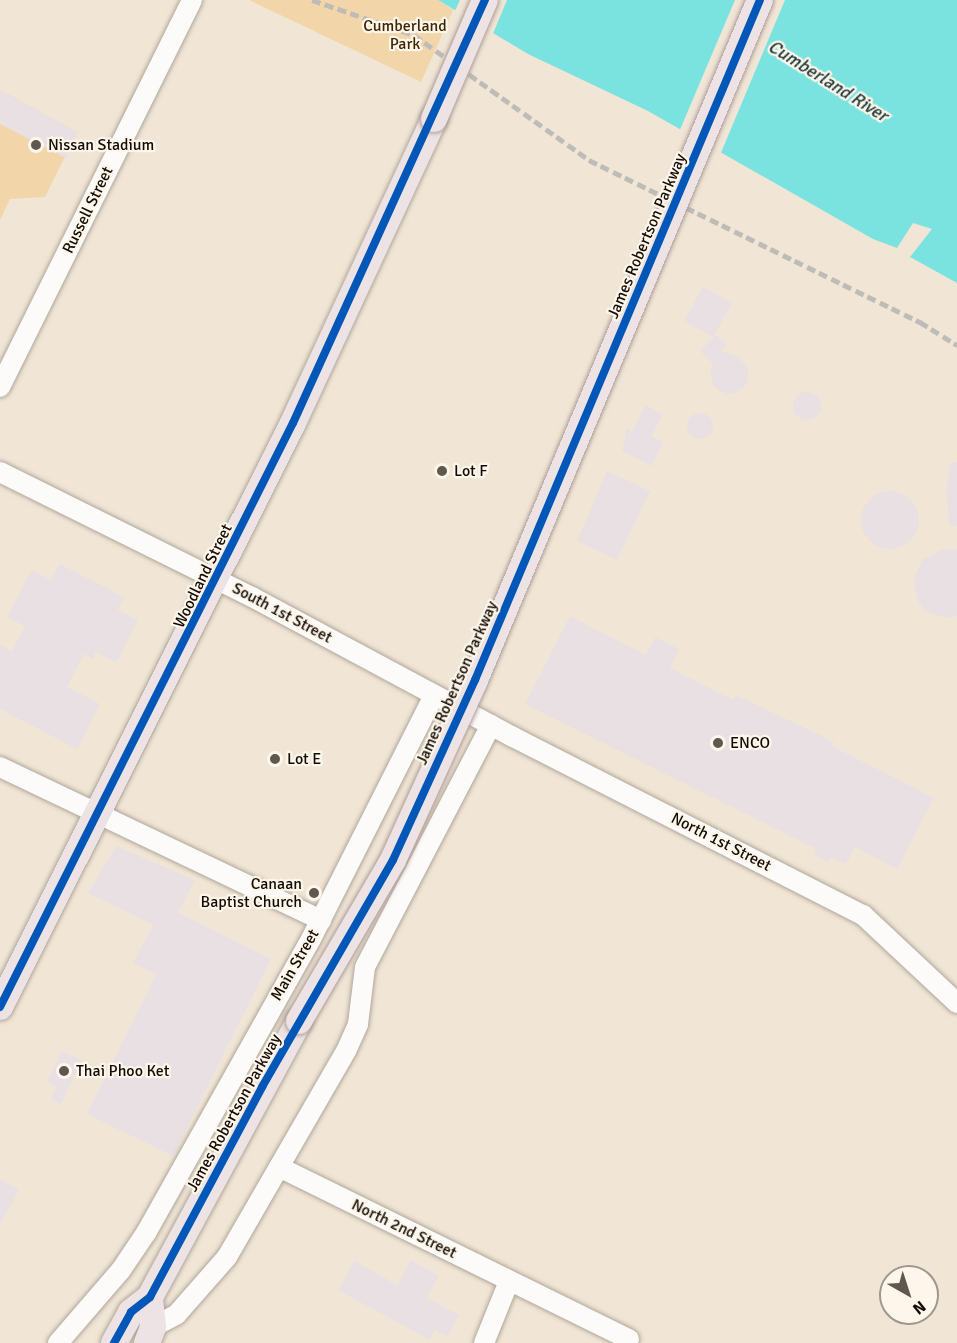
<!DOCTYPE html>
<style>
body{margin:0}
#map{position:relative;width:957px;height:1343px;overflow:hidden;background:#f1e6d6;font-family:Signika,sans-serif}
div>[style]{position:absolute}
.green>*{inset:0;background:#f3d5aa}
.water>*{inset:0;background:#7ae3e0}
.pier>*{inset:0;background:#f1e6d6}
.building>*{inset:0;background:#e8e0e3}
.round{border-radius:50%}
.roads{filter:drop-shadow(0 0 2px #b0a79b) drop-shadow(0 0 2px #b0a79b)}
.minor>*{height:20px;margin:-10px;padding:0 10px;transform-origin:10px;border-radius:10px;background:#fdfbf9}
.major>*{height:26px;margin:-13px;padding:0 13px;transform-origin:13px;border-radius:13px;background:#eee3e4}
.rail>*{height:4.5px;margin-top:-2.25px;transform-origin:0;background:repeating-linear-gradient(90deg,#bebcb7 0 9px,transparent 0 13.5px)}
.bridges{filter:drop-shadow(0 0 2px #ae9c98) drop-shadow(0 0 2px #ae9c98)}
.major-bridge>*{height:26px;margin:-13px;padding:0 13px;transform-origin:13px;border-radius:13px;background:#eee3e4}
.cycleway>*{height:8px;margin:-4px;padding:0 4px;transform-origin:4px;border-radius:4px;background:#0057b8}
.dots>*{width:16px;height:16px;translate:-50% -50%;box-sizing:border-box;border:3px solid #fef6eb;border-radius:50%}
span{translate:-50% -50%;white-space:nowrap;text-align:center;line-height:1.15;-webkit-text-stroke:4.5px #fef6eb;paint-order:stroke}
.park-label{font-size:16px;color:#3d2600}
.poi-label{font-size:16px;color:#120c04}
.left{translate:0 -50%;text-align:left}
.right{translate:-100% -50%;text-align:right}
.street-label{font-size:16px;color:#120c04}
.water-label{font-size:18px;color:#213a3a;font-style:italic}
.north{position:absolute;left:879px;top:1265px;width:60px;height:60px;box-sizing:border-box;background:#fef6eb;border:2px solid #a0988f;border-radius:50%;rotate:141deg;font-size:16px;font-weight:700;line-height:24px;text-align:center;color:#120c04}
.north::after{content:'';display:block;margin:auto;width:21px;height:27px;background:#60584e;clip-path:polygon(50% 0,100% 100%,50% 72%,0 100%)}
</style>
<div id="map">
<div class="green">
<div style="clip-path:polygon(249px 0,438px 0,453px 10px,421px 82px)"></div>
<div style="clip-path:polygon(0 90px,77px 132px,45px 197px,10px 199px,0 220px)"></div>
</div>
<div class="water">
<div style="clip-path:polygon(438px 0,957px 0,957px 283px,910px 257px,932px 229px,913px 223px,897px 248px,873px 239px,648px 111px,528px 54px)"></div>
</div>
<div class="pier">
<div style="clip-path:polygon(460px 0,507px 0,492px 36px,454px 13px)"></div>
<div style="clip-path:polygon(735px 0,785px 0,720px 155px,679px 132px)"></div>
</div>
<div class="building">
<div style="clip-path:polygon(0 90px,77px 132px,66px 158px,0 124px)"></div>
<div style="clip-path:polygon(703px 287px,732px 303px,713px 337px,684px 321px)"></div>
<div style="clip-path:polygon(716px 335px,726px 345px,720px 351px,739px 357px,748px 369px,747px 384px,735px 393px,727px 394px,714px 387px,710px 372px,713px 364px,700px 351px)"></div>
<div class="round" style="left:793px;top:392px;width:28px;height:28px"></div>
<div style="clip-path:polygon(645px 405px,663px 414px,652px 436px,663px 442px,652px 466px,622px 451px,627px 428px,632px 431px)"></div>
<div class="round" style="left:687px;top:413px;width:26px;height:26px"></div>
<div style="clip-path:polygon(951px 462px,957px 462px,957px 526px,950px 526px,946px 492px)"></div>
<div style="clip-path:polygon(607px 471px,650px 491px,617px 560px,577px 541px)"></div>
<div class="round" style="left:861px;top:491px;width:58px;height:58px"></div>
<div style="clip-path:polygon(944px 549px,957px 550px,957px 616px,946px 618px,926px 611px,919px 603px,913px 581px,922px 560px)"></div>
<div style="clip-path:polygon(60px 564px,124px 597px,118px 610px,138px 620px,116px 663px,96px 652px,92px 659px,84px 654px,67px 687px,100px 704px,77px 749px,0 709px,0 645px,12px 651px,25px 626px,7px 617px,32px 570px,51px 580px)"></div>
<div style="clip-path:polygon(570px 616px,646px 655px,655px 637px,679px 649px,670px 668px,733px 700px,736px 695px,820px 735px,834px 742px,832px 746px,934px 798px,897px 869px,855px 847px,846px 864px,831px 857px,828px 862px,813px 854px,816px 849px,525px 704px)"></div>
<div style="clip-path:polygon(116px 846px,195px 880px,178px 913px,271px 959px,173px 1156px,87px 1114px,156px 974px,133px 963px,153px 925px,88px 893px)"></div>
<div style="clip-path:polygon(62px 1051px,82px 1061px,61px 1104px,50px 1099px,56px 1087px,47px 1082px)"></div>
<div style="clip-path:polygon(0 1179px,19px 1190px,0 1225px)"></div>
<div style="clip-path:polygon(411px 1260px,439px 1276px,427px 1298px,459px 1315px,447px 1337px,435px 1330px,430px 1340px,338px 1290px,354px 1261px,397px 1285px)"></div>
</div>
<div class="roads">
<div class="minor">
<div style="left:0;top:387px;width:432px;rotate:-63.6deg"></div>
<div style="left:0;top:472px;width:281px;rotate:26.4deg"></div>
<div style="left:252px;top:597px;width:296px;rotate:28.2deg"></div>
<div style="left:513px;top:737px;width:393px;rotate:27deg"></div>
<div style="left:863px;top:915px;width:129px;rotate:43.1deg"></div>
<div style="left:0;top:767px;width:356px;rotate:25.5deg"></div>
<div style="left:279px;top:1167px;width:390px;rotate:26.2deg"></div>
<div style="left:153px;top:1327px;width:27px;rotate:-28deg"></div>
<div style="left:177px;top:1314px;width:76px;rotate:-48.7deg"></div>
<div style="left:227px;top:1257px;width:240px;rotate:-60deg"></div>
<div style="left:347px;top:1049px;width:27px;rotate:-66deg"></div>
<div style="left:358px;top:1024px;width:57px;rotate:-83deg"></div>
<div style="left:365px;top:967px;width:273px;rotate:-62.5deg"></div>
<div style="left:58px;top:1343px;width:96px;rotate:-49.2deg"></div>
<div style="left:121px;top:1270px;width:45px;rotate:-56deg"></div>
<div style="left:146px;top:1233px;width:337px;rotate:-60.7deg"></div>
<div style="left:311px;top:939px;width:273px;rotate:-63.2deg"></div>
<div style="left:484px;top:1343px;width:67px;rotate:-68deg"></div>
</div>
<div class="major">
<div style="left:0;top:1007px;width:653px;rotate:-63.36deg"></div>
<div style="left:293px;top:423px;width:335px;rotate:-65.1deg"></div>
<div style="left:114px;top:1343px;width:35px;rotate:-61deg"></div>
<div style="left:131px;top:1312px;width:24px;rotate:-38deg"></div>
<div style="left:150px;top:1297px;width:314px;rotate:-61.6deg"></div>
<div style="left:147px;top:1343px;width:17px;rotate:-69deg"></div>
<div style="left:153px;top:1327px;width:30px;rotate:-96deg"></div>
</div>
</div>
<div class="rail">
<div style="left:312px;top:0;width:108px;rotate:18.9deg"></div>
<div style="left:414px;top:35px;width:215px;rotate:35.5deg"></div>
<div style="left:589px;top:160px;width:369px;rotate:26.1deg"></div>
<div style="left:920px;top:322px;width:44px;rotate:31.9deg"></div>
</div>
<div class="bridges">
<div class="major-bridge">
<div style="left:434px;top:119px;width:129px;rotate:-66.8deg"></div>
<div style="left:299px;top:1021px;width:186px;rotate:-59.7deg"></div>
<div style="left:393px;top:860px;width:198px;rotate:-65.5deg"></div>
<div style="left:475px;top:680px;width:737px;rotate:-67.26deg"></div>
</div>
</div>
<div class="cycleway">
<div style="left:0;top:1007px;width:653px;rotate:-63.36deg"></div>
<div style="left:293px;top:423px;width:465px;rotate:-65.6deg"></div>
<div style="left:114px;top:1343px;width:35px;rotate:-61deg"></div>
<div style="left:131px;top:1312px;width:24px;rotate:-38deg"></div>
<div style="left:150px;top:1297px;width:238px;rotate:-61.9deg"></div>
<div style="left:262px;top:1087px;width:262px;rotate:-60deg"></div>
<div style="left:393px;top:860px;width:198px;rotate:-65.5deg"></div>
<div style="left:475px;top:680px;width:737px;rotate:-67.26deg"></div>
</div>
<div class="dots">
<div style="left:36px;top:145px;background:#60584e"></div>
<div style="left:442px;top:471px;background:#60584e"></div>
<div style="left:718px;top:743px;background:#60584e"></div>
<div style="left:275px;top:759px;background:#60584e"></div>
<div style="left:314px;top:893px;background:#60584e"></div>
<div style="left:64px;top:1071px;background:#60584e"></div>
</div>
<div class="park-label">
<span style="left:405px;top:35px">Cumberland<br>Park</span>
</div>
<div class="poi-label">
<span class="left" style="left:48px;top:145px">Nissan Stadium</span>
<span class="left" style="left:454px;top:471px">Lot F</span>
<span class="left" style="left:730px;top:743px">ENCO</span>
<span class="left" style="left:287px;top:759px">Lot E</span>
<span class="right" style="left:302px;top:893px">Canaan<br>Baptist Church</span>
<span class="left" style="left:76px;top:1071px">Thai Phoo Ket</span>
</div>
<div class="street-label">
<span style="left:88px;top:210px;rotate:-64deg">Russell Street</span>
<span style="left:647px;top:236px;rotate:-67deg">James Robertson Parkway</span>
<span style="left:203px;top:576px;rotate:-64deg">Woodland Street</span>
<span style="left:282px;top:613px;rotate:28deg">South 1st Street</span>
<span style="left:457px;top:683px;rotate:-66deg">James Robertson Parkway</span>
<span style="left:721px;top:842px;rotate:27deg">North 1st Street</span>
<span style="left:295px;top:965px;rotate:-60deg">Main Street</span>
<span style="left:234px;top:1113px;rotate:-61deg">James Robertson Parkway</span>
<span style="left:404px;top:1229px;rotate:26deg">North 2nd Street</span>
</div>
<div class="water-label">
<span style="left:828px;top:81px;rotate:32deg">Cumberland River</span>
</div>
<div class="north">N</div>
</div>
